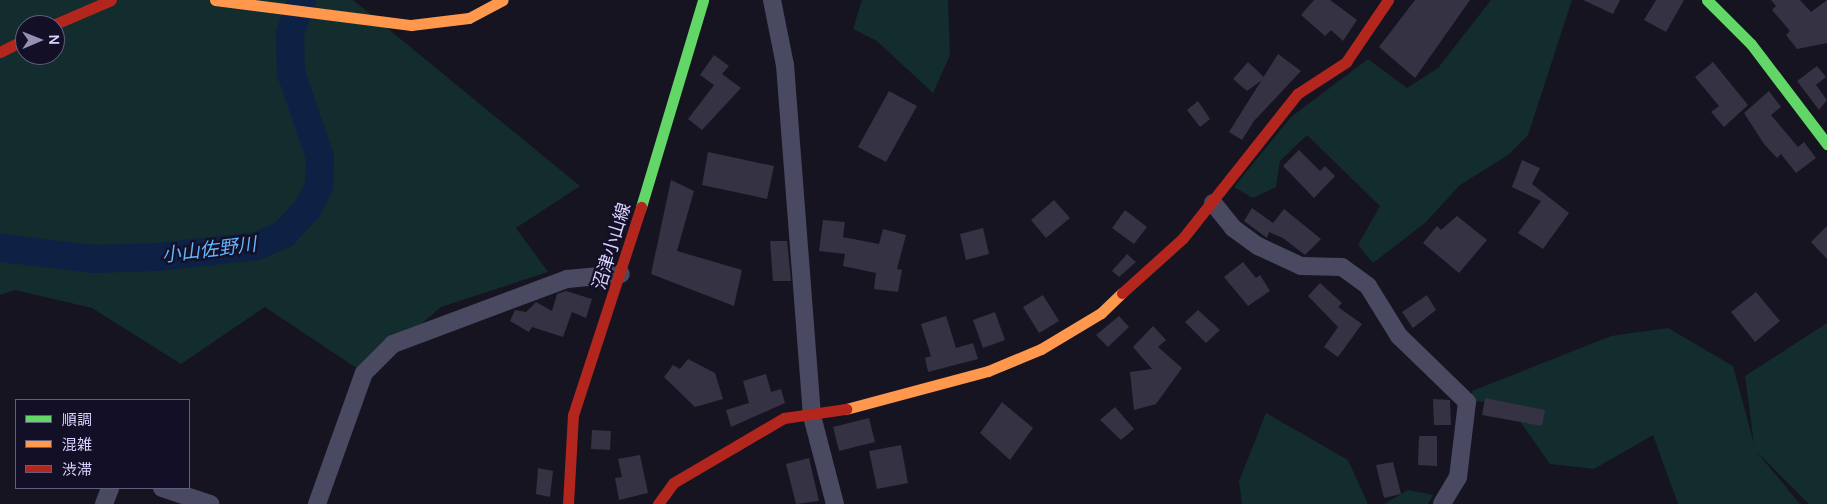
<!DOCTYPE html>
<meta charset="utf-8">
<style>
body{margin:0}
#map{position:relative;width:1827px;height:504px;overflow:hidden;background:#161421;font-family:Manrope,"Noto Sans JP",sans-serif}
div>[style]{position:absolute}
.green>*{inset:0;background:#132c2d}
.river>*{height:28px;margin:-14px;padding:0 14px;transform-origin:14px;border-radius:14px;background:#0d2144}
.building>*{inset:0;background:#343243}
.street>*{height:18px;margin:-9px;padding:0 9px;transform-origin:9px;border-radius:9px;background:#4a4962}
.fast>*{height:11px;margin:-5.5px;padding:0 5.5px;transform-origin:5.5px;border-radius:5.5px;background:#63d668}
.slow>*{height:11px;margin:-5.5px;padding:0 5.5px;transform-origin:5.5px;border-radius:5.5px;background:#ff974d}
.jam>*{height:11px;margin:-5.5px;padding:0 5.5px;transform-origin:5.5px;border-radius:5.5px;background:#b3261e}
span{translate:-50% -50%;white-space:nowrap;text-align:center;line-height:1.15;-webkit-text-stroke:4.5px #130f26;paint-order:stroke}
.street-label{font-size:18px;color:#d9d4ff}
.water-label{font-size:19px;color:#62b6ff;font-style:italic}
.legend{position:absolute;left:15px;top:399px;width:175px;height:90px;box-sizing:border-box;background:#130f26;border:1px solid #625e7d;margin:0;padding:6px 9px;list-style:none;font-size:15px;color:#d9d4ff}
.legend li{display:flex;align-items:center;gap:10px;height:25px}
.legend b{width:25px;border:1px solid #625e7d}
.north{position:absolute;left:15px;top:15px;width:50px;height:50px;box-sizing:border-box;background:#130f26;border:1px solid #625e7d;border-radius:50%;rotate:89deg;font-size:14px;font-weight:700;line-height:20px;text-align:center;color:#d9d4ff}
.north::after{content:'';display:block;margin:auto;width:18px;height:22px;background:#9591b1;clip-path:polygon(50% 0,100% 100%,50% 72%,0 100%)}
</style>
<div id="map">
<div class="green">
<div style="clip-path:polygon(evenodd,0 0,353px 0,580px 186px,516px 228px,548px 272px,441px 307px,364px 373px,265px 307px,181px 364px,92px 308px,15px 290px,0 295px,0 0,25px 25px,55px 25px,55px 55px,25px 55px,25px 25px)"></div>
<div style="clip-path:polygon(862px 0,948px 0,950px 55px,933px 93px,877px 41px,853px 29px)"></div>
<div style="clip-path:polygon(1491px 0,1572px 0,1528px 135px,1508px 155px,1460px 185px,1425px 223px,1373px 263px,1358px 245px,1380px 206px,1307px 135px,1280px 161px,1276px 187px,1253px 198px,1234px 187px,1291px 117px,1368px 59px,1407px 88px,1438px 68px)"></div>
<div style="clip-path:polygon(1827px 323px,1827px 504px,1809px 504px,1756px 451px,1800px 504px,1678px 504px,1653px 435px,1594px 469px,1550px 464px,1507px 403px,1473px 401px,1472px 391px,1611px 336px,1668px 328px,1733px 366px,1754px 444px,1745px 376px)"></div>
<div style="clip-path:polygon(1266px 413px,1348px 460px,1368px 504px,1242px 504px,1239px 481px)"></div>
<div style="clip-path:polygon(1408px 490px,1433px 495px,1428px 504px,1384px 504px)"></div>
</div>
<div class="river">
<div style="left:0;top:248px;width:96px;rotate:6.6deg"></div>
<div style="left:95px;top:259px;width:63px;rotate:-1.8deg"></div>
<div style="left:158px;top:257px;width:100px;rotate:-6.3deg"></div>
<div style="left:257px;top:246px;width:30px;rotate:-24deg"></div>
<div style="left:284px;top:234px;width:35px;rotate:-47deg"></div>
<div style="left:308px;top:208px;width:25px;rotate:-63deg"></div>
<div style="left:319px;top:186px;width:29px;rotate:-88deg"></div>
<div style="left:320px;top:157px;width:89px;rotate:-109deg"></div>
<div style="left:291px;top:73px;width:40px;rotate:-91.4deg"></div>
<div style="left:290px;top:33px;width:35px;rotate:-70deg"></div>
</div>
<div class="building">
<div style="clip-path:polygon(1314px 0,1330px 0,1357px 20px,1343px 41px,1331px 30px,1325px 36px,1301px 15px)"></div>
<div style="clip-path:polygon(1415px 0,1470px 0,1415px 78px,1379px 47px)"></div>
<div style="clip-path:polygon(1583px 0,1620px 0,1613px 14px)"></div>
<div style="clip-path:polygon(1656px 0,1684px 0,1666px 32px,1644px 20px)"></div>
<div style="clip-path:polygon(1771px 0,1800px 0,1811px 12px,1827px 0,1827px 43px,1797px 49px,1786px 35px,1790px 31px,1772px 10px,1776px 6px)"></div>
<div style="clip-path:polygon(1278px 54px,1301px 71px,1254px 121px,1242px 140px,1229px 132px)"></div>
<div style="clip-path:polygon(714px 55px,729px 66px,722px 74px,741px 88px,702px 130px,688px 119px,714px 85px,700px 75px)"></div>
<div style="clip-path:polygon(1248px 62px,1265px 78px,1247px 91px,1233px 79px)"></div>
<div style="clip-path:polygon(1713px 62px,1748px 105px,1724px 127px,1711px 112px,1719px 106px,1695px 77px)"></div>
<div style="clip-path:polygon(1817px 66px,1826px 77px,1816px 85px,1827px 100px,1819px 110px,1797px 81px)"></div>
<div style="clip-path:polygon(889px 91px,917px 106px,886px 162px,858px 147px)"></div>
<div style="clip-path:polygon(1769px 91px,1781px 107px,1771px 115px,1798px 147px,1804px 142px,1816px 158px,1796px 173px,1781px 154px,1777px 158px,1764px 144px,1744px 113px)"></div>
<div style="clip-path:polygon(1198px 101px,1210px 119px,1200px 127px,1187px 110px)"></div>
<div style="clip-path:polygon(1299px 150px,1320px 171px,1325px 166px,1335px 176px,1314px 198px,1283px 166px)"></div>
<div style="clip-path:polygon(708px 152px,774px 166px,767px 199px,702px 185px)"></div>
<div style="clip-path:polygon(1522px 160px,1540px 168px,1532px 184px,1569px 213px,1543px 249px,1518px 233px,1541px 201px,1512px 187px)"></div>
<div style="clip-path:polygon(671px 180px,694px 191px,677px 251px,742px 270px,734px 306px,651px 274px)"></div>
<div style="clip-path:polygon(1054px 200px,1070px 218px,1046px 238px,1031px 220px)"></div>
<div style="clip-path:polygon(1252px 208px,1273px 223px,1284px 209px,1321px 239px,1305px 255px,1283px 238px,1269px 232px,1267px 238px,1244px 221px)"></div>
<div style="clip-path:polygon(1125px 210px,1147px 227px,1134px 244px,1112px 228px)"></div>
<div style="clip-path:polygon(1457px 216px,1487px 240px,1459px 273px,1423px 243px,1437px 226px,1441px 230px)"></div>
<div style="clip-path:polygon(823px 220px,845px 222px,843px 237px,879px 244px,883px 229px,906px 235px,897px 269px,902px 270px,898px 292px,874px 289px,876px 273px,843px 266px,845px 254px,819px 251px)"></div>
<div style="clip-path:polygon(1827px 226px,1827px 259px,1811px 242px)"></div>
<div style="clip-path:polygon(983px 228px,989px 254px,966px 260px,960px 234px)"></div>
<div style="clip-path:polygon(770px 241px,787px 241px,791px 281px,773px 281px)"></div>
<div style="clip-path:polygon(1127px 254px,1136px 262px,1119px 277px,1112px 271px)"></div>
<div style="clip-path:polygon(1243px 262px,1256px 278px,1260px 275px,1270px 291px,1248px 306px,1224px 277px)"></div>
<div style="clip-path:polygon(1320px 283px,1342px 303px,1338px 307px,1362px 324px,1338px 357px,1324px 347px,1338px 327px,1308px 296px)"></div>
<div style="clip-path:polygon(566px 291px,592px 299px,586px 318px,572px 312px,563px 337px,532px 327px,529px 332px,510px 321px,515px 310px,526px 312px,536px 302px,552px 311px,557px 294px)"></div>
<div style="clip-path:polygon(1756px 292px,1780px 321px,1755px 342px,1731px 312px)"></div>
<div style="clip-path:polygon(1043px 295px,1059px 321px,1039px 333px,1023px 307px)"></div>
<div style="clip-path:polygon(1427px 295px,1436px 310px,1413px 328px,1402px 312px)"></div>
<div style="clip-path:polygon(1198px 310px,1220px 330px,1206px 343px,1185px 322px)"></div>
<div style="clip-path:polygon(995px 312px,1005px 340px,983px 348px,973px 320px)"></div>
<div style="clip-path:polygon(946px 316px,956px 348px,973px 343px,978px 359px,928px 372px,925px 358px,931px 356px,921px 324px)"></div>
<div style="clip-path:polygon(1119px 316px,1129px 327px,1108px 347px,1096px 335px)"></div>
<div style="clip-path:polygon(1153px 326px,1166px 340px,1158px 347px,1182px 368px,1156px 404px,1134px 410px,1130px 372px,1152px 369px,1133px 347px)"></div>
<div style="clip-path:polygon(688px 359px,715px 373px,723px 399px,695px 407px,664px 377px,673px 365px,680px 369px)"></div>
<div style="clip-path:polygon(766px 374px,771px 392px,781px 389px,785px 403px,731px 427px,726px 410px,749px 403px,743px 381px)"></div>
<div style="clip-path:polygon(1485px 398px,1545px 410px,1542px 426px,1482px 415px)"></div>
<div style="clip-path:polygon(1433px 399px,1450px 400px,1451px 425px,1434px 425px)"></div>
<div style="clip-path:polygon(1002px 402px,1033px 428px,1010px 460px,980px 433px)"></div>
<div style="clip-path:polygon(1115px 407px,1134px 429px,1121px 440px,1100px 420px)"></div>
<div style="clip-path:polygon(869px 418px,875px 442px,839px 451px,833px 427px)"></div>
<div style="clip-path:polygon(592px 430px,611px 431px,610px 450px,591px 449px)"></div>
<div style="clip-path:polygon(1419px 436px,1437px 436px,1437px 466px,1418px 465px)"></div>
<div style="clip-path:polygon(901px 445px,908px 483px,877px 489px,869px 451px)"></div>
<div style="clip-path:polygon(640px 455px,648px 493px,619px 500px,615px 478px,622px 477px,618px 459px)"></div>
<div style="clip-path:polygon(809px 458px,819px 501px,796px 504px,786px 464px)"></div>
<div style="clip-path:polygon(1393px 462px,1401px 494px,1384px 498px,1376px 465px)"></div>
<div style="clip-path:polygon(538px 468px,553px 471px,550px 497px,536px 494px)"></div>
</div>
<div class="street">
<div style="left:772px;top:0;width:66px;rotate:78.7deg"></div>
<div style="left:785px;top:65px;width:352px;rotate:85.6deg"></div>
<div style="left:812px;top:416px;width:91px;rotate:75.4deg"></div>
<div style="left:1213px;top:203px;width:32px;rotate:51deg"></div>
<div style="left:1233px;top:228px;width:31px;rotate:36deg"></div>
<div style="left:1258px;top:246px;width:47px;rotate:24.9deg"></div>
<div style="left:1301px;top:266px;width:41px;rotate:1.4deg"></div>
<div style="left:1342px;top:267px;width:32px;rotate:36deg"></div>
<div style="left:1368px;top:286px;width:59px;rotate:58.2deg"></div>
<div style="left:1399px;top:336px;width:95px;rotate:44.1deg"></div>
<div style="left:1467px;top:402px;width:76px;rotate:96.8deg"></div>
<div style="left:1458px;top:477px;width:31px;rotate:121deg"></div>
<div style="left:162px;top:488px;width:51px;rotate:18.4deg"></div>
<div style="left:104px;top:504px;width:17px;rotate:-69deg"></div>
<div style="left:317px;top:504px;width:139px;rotate:-70.3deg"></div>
<div style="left:364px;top:373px;width:41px;rotate:-45deg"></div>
<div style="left:393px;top:344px;width:186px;rotate:-20.5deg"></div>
<div style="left:567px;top:279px;width:54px;rotate:-5.3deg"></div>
</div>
<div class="fast">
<div style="left:1707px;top:0;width:62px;rotate:45deg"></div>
<div style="left:1751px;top:44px;width:126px;rotate:52.8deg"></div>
<div style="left:641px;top:207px;width:216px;rotate:-73.3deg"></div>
</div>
<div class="slow">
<div style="left:215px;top:0;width:198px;rotate:7.3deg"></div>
<div style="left:411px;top:25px;width:58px;rotate:-6.9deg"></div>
<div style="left:469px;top:18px;width:38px;rotate:-28deg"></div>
<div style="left:846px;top:409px;width:147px;rotate:-15deg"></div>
<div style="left:988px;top:371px;width:57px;rotate:-22.5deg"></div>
<div style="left:1041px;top:349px;width:70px;rotate:-31deg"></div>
<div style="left:1101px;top:313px;width:29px;rotate:-44deg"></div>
</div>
<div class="jam">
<div style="left:53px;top:25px;width:63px;rotate:-23.3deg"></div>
<div style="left:0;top:52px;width:28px;rotate:-27deg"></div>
<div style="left:1122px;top:293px;width:82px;rotate:-42deg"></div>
<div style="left:1183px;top:238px;width:184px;rotate:-51.6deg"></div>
<div style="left:1297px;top:94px;width:59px;rotate:-33.1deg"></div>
<div style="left:1346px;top:62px;width:75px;rotate:-55.9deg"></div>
<div style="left:568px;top:504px;width:89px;rotate:-86.8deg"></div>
<div style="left:573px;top:415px;width:219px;rotate:-71.9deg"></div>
<div style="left:658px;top:504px;width:26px;rotate:-54deg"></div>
<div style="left:673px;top:483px;width:129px;rotate:-30.4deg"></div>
<div style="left:784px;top:418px;width:63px;rotate:-8.3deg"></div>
</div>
<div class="street-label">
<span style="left:611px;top:246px;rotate:-73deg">沼津小山線</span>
</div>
<div class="water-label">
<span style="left:209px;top:250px;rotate:-7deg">小山佐野川</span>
</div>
<ul class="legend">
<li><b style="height:6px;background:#63d668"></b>順調</li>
<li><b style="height:6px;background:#ff974d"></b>混雑</li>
<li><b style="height:6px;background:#b3261e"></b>渋滞</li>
</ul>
<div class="north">N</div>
</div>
